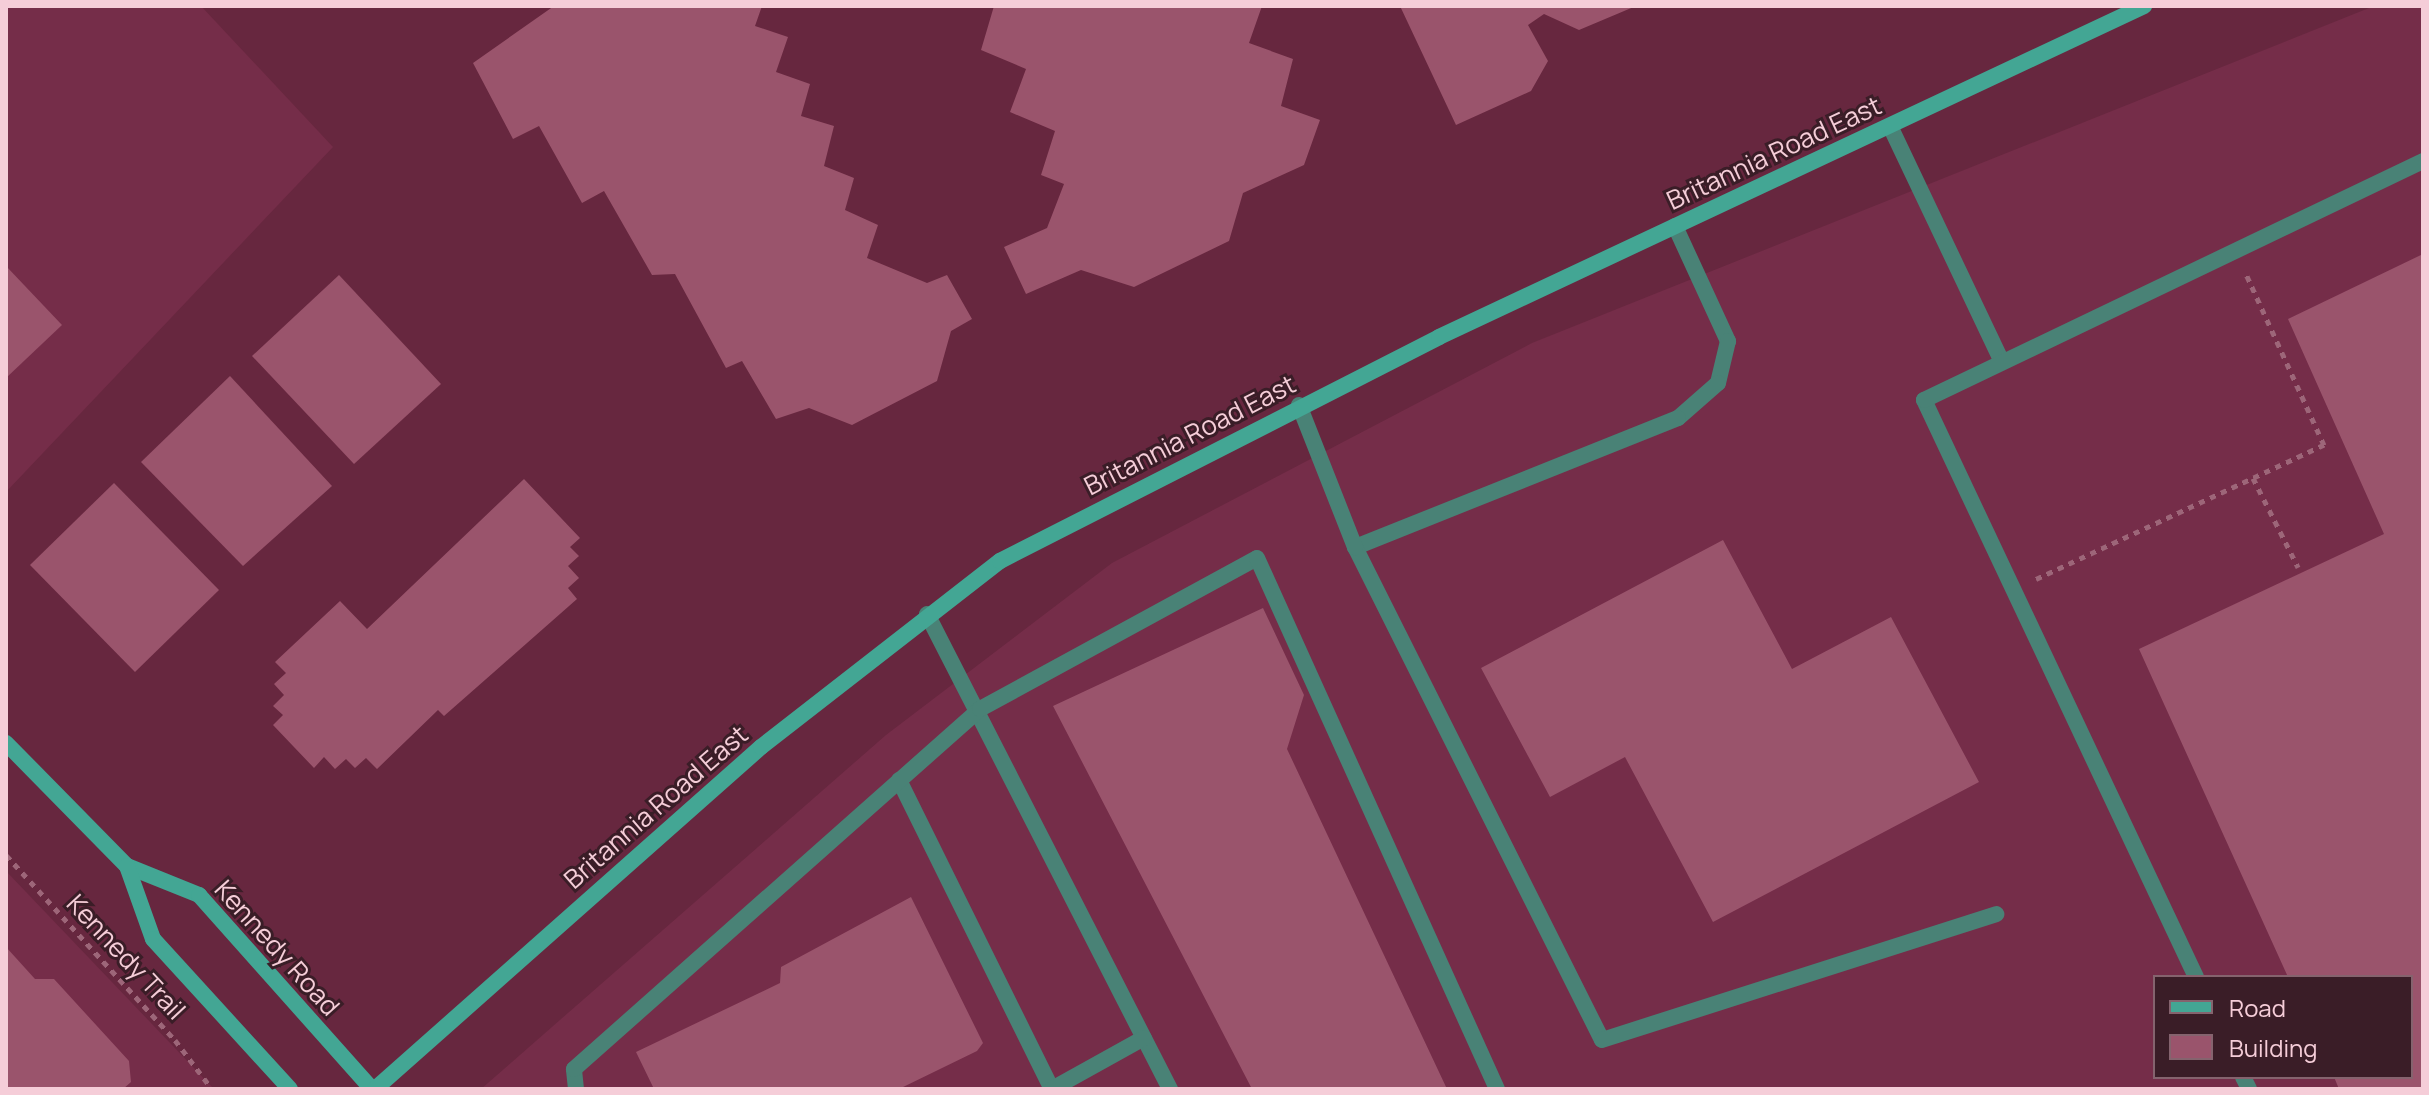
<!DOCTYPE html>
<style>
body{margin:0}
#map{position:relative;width:2429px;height:1095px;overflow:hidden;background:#67273f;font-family:Manrope,sans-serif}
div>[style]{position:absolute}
.built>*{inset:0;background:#752d49}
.building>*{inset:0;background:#9a546c}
.path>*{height:5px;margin-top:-2.5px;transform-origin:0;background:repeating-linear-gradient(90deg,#9d6679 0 6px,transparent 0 12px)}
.lane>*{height:16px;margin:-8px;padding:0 8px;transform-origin:8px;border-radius:8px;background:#498276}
.secondary>*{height:16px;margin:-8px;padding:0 8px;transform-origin:8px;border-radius:8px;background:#43a694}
span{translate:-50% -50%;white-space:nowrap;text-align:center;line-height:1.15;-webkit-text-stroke:6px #3a1d27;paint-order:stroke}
.street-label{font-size:26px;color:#f5cdd8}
.frame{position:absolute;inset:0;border:8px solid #f5cdd8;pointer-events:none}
.legend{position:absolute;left:2153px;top:975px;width:260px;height:104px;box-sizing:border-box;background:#3a1d27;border:2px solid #85636e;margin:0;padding:10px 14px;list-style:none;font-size:24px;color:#f5cdd8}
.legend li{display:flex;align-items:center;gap:16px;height:40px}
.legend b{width:40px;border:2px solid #85636e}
</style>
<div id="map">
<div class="built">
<div style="clip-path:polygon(6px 6px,201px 6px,333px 147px,6px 492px)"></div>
<div style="clip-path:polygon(evenodd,2374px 6px,2423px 6px,2423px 1089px,481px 1089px,886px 735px,1112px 563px,1532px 343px,2374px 6px,2155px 977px,2411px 977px,2411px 1077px,2155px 1077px,2155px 977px)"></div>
<div style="clip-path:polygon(6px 871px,214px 1089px,6px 1089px)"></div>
</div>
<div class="building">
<div style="clip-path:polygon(554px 6px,762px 6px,755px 26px,788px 37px,776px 72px,810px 84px,801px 116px,834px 126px,824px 166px,854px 178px,845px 210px,878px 225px,867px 258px,927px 283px,947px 275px,972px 319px,951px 331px,937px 381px,852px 425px,809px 408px,776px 419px,742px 361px,726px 368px,675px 274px,652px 275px,604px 191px,582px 203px,539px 126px,513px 139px,473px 63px)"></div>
<div style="clip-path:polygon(994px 6px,1262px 6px,1249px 43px,1293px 59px,1281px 106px,1320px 120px,1304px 165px,1243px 193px,1229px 241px,1134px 287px,1081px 270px,1026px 294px,1004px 247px,1047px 228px,1064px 184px,1041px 175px,1055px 131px,1010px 112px,1026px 69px,981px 50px)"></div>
<div style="clip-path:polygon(1400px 6px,1636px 6px,1579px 30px,1544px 14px,1528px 25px,1548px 61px,1531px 91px,1456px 125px)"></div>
<div style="clip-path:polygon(2423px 254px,2423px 1089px,2339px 1089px,2334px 1077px,2411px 1077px,2411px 977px,2288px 977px,2139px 649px,2384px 534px,2288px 319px)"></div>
<div style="clip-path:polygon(6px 266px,62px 325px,6px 378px)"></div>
<div style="clip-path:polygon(339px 275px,441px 384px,354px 464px,252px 356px)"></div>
<div style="clip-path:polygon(230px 376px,332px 486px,243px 566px,141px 462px)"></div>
<div style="clip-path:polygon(524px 479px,580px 538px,570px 547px,579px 556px,568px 566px,579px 578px,568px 588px,577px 599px,444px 716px,438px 710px,377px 769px,366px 758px,355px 768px,346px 759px,335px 769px,324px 757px,314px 768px,273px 725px,283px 715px,273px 706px,284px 695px,274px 684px,286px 673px,275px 662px,340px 601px,367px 629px)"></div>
<div style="clip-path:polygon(114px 483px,219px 590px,135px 672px,30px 565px)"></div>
<div style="clip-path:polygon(1723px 540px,1792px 669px,1891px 617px,1979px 782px,1713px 922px,1625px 757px,1550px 797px,1481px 668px)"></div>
<div style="clip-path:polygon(1263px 608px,1304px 695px,1287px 749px,1447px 1089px,1252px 1089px,1053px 706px)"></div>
<div style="clip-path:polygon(911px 897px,983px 1043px,977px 1051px,899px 1089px,654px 1089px,636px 1052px,780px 983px,781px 967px)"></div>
<div style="clip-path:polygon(6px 947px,35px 979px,54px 979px,129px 1061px,131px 1082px,123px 1089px,6px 1089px)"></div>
</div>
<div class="path">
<div style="left:2253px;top:478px;width:100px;rotate:63.2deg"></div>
<div style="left:2036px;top:579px;width:318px;rotate:-25deg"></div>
<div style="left:2324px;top:445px;width:188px;rotate:-114.5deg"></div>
<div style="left:6px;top:855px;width:251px;rotate:47.6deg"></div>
<div style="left:175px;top:1040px;width:61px;rotate:52.9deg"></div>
</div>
<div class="lane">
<div style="left:1890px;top:126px;width:259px;rotate:64.6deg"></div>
<div style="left:1675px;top:226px;width:127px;rotate:65.3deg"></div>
<div style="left:1728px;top:341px;width:43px;rotate:103.4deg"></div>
<div style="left:1718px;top:383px;width:53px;rotate:138.8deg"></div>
<div style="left:1678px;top:418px;width:348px;rotate:158.2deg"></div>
<div style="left:1355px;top:547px;width:551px;rotate:63.39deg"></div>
<div style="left:1602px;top:1040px;width:414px;rotate:-17.7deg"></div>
<div style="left:1299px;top:405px;width:153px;rotate:68.5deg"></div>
<div style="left:927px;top:614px;width:534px;rotate:62.91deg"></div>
<div style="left:899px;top:780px;width:345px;rotate:63.7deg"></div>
<div style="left:2196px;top:977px;width:638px;rotate:-115.24deg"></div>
<div style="left:1924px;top:400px;width:553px;rotate:-25.59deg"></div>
<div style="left:2243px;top:1077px;width:13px;rotate:63deg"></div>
<div style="left:576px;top:1089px;width:20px;rotate:-96deg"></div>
<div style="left:574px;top:1069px;width:543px;rotate:-41.56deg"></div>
<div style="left:980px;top:709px;width:315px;rotate:-28.6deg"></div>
<div style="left:1257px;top:558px;width:583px;rotate:65.68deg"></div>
<div style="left:1052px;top:1089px;width:105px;rotate:-29deg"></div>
</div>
<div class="secondary">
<div style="left:6px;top:743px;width:173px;rotate:45.5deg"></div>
<div style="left:127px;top:866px;width:78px;rotate:21.9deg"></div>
<div style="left:199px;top:895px;width:260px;rotate:48.3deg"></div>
<div style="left:127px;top:866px;width:77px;rotate:70.4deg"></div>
<div style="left:153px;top:939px;width:203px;rotate:47.6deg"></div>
<div style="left:375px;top:1089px;width:516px;rotate:-41.54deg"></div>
<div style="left:761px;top:747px;width:303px;rotate:-37.9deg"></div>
<div style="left:1000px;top:561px;width:493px;rotate:-27deg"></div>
<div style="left:1439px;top:337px;width:779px;rotate:-25.15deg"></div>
</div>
<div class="street-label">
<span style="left:1774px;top:153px;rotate:-25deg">Britannia Road East</span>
<span style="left:1190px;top:435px;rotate:-27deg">Britannia Road East</span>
<span style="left:656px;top:807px;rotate:-41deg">Britannia Road East</span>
<span style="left:277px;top:948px;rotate:48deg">Kennedy Road</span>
<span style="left:126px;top:957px;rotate:47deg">Kennedy Trail</span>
</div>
<div class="frame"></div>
<ul class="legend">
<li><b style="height:10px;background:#43a694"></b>Road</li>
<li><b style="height:22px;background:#9a546c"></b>Building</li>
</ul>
</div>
